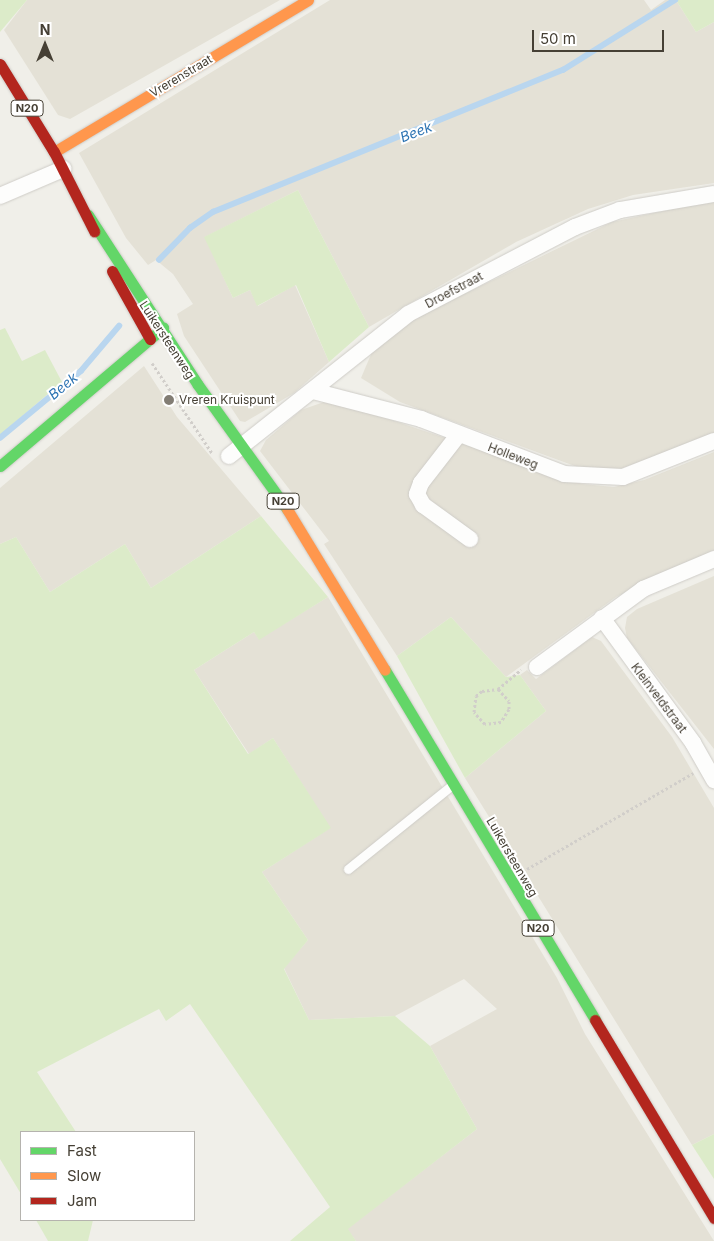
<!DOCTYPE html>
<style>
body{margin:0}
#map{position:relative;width:714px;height:1241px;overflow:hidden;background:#f0efe9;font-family:Inter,sans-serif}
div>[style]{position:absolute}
.residential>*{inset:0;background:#e4e1d6}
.green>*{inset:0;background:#dcebc9}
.stream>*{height:5.5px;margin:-2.75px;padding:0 2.75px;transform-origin:2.75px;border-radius:2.75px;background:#b9d6ef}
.path>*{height:3px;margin-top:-1.5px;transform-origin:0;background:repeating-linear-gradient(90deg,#d1ceca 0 2.5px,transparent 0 5px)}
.roads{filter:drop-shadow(0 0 1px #ceccc7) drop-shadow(0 0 1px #ceccc7)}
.lane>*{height:9px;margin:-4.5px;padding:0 4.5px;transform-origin:4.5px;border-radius:4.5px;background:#fdfdfc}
.street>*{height:16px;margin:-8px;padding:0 8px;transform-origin:8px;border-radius:8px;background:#fdfdfc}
.fast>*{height:11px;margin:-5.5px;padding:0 5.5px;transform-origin:5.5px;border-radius:5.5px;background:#63d668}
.slow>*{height:11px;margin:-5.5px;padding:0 5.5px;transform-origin:5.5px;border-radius:5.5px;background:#ff974d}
.jam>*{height:11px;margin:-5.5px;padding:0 5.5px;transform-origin:5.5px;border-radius:5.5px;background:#b3261e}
.dots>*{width:14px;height:14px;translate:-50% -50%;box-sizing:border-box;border:2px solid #fff;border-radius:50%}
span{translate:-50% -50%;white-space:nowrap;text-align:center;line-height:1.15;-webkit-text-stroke:4px #fff;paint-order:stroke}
.shield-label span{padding:1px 4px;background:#fff;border:1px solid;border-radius:4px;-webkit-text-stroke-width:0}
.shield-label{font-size:11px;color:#464035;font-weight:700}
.street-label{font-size:12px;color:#464035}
.poi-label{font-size:12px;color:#464035}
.left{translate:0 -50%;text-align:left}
.water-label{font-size:14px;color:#2d74b3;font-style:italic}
.legend{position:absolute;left:20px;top:1131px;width:175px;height:90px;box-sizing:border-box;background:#fff;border:1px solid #b5b3ae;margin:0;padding:6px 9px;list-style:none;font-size:15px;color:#464035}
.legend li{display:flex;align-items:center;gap:10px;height:25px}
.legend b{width:25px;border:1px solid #b5b3ae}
.north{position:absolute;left:20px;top:20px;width:50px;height:50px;-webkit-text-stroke:4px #fff;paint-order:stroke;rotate:0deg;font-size:14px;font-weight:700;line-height:20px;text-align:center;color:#464035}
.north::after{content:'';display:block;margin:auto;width:18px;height:22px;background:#464035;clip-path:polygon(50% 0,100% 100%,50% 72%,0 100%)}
.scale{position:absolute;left:532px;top:30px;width:132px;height:22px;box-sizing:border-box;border:2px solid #464035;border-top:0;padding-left:6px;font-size:15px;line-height:18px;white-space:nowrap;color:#464035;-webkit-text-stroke:4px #fff;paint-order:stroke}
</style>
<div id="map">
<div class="residential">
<div style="clip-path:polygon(27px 0,280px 0,70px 119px,58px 115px,4px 30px)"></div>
<div style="clip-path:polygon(330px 0,644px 0,651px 10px,665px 0,676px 0,696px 32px,714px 22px,714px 183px,633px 195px,588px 209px,516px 242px,369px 327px,298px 190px,205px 237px,233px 298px,250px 290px,258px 306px,295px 285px,329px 362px,294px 393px,245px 422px,240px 421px,184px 336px,177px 314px,193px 304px,173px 274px,156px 260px,148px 265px,126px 238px,79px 153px)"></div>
<div style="clip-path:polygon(714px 200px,714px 434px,620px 469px,583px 469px,400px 402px,361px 378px,372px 352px,410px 322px,456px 298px,612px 222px)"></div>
<div style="clip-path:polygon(144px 366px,177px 417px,261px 516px,151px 588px,125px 544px,50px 592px,16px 537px,0 544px,0 488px)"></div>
<div style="clip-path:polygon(324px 402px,362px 410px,582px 484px,614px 487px,644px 480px,714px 452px,714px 550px,616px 597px,506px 677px,451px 617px,397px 656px,324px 544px,329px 541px,260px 451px,266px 440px,301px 410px)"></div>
<div style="clip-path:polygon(714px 576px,714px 749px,627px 638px,625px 628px,627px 617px,637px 609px)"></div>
<div style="clip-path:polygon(328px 597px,557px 978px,585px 1034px,714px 1241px,356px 1241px,347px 1229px,477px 1129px,430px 1046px,497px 1009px,464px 979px,395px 1016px,309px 1020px,284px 968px,308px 940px,262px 872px,330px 828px,273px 738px,249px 754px,194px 670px,254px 632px,259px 639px)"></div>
<div style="clip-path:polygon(592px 637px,601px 641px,672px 737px,714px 808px,714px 1134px,692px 1145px,465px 778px,546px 711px,520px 675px,527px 670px,536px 679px)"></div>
</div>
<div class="green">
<div style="clip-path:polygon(0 0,27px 0,0 32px)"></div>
<div style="clip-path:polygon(676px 0,714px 0,714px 22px,696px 32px)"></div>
<div style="clip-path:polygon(298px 190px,369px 327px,329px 362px,296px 285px,257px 306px,250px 290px,233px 298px,204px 237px)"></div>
<div style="clip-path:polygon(5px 328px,22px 361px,45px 350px,62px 382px,0 435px,0 330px)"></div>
<div style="clip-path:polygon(261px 516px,328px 597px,259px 640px,254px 632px,194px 670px,248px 754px,273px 738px,331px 828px,262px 872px,308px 940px,284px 969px,309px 1020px,395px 1016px,430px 1046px,477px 1129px,348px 1229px,356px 1241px,290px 1241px,330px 1207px,190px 1004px,166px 1021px,159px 1009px,37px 1072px,76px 1132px,21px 1132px,21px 1194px,0 1159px,0 544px,16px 537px,50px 592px,125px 544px,151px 588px)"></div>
<div style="clip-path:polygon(451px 617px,506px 677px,520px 675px,546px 711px,465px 778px,397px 656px)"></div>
<div style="clip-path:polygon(714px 1134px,714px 1179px,692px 1145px)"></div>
<div style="clip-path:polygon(36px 1220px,93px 1220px,88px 1241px,48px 1241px)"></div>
</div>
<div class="stream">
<div style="left:159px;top:260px;width:45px;rotate:-45.9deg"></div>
<div style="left:190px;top:228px;width:28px;rotate:-35deg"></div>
<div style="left:213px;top:212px;width:378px;rotate:-22.1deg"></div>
<div style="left:563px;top:70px;width:132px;rotate:-32deg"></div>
<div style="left:0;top:438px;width:105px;rotate:-39.6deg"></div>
<div style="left:81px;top:371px;width:59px;rotate:-49.8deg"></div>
</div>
<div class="path">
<div style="left:152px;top:363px;width:108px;rotate:56.3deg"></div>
<div style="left:498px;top:689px;width:16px;rotate:47deg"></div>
<div style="left:509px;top:701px;width:8px;rotate:90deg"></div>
<div style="left:509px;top:709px;width:15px;rotate:122deg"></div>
<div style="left:501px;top:722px;width:16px;rotate:173deg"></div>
<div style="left:485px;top:724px;width:16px;rotate:-133deg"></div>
<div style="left:474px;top:712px;width:16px;rotate:-83deg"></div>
<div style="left:476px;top:696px;width:8px;rotate:-40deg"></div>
<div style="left:482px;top:691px;width:16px;rotate:-7deg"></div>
<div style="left:498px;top:689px;width:30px;rotate:-40deg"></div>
<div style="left:527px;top:869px;width:192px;rotate:-30deg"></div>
</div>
<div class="roads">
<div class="lane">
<div style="left:348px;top:869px;width:132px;rotate:-38.9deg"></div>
</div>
<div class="street">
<div style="left:0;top:196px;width:69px;rotate:-23.2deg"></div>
<div style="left:313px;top:391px;width:112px;rotate:14.5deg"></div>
<div style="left:421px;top:419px;width:153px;rotate:21deg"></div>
<div style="left:564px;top:474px;width:59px;rotate:2.9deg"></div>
<div style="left:623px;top:477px;width:98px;rotate:-21.6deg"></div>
<div style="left:459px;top:434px;width:62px;rotate:127.8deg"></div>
<div style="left:421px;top:483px;width:12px;rotate:110deg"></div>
<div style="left:417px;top:494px;width:13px;rotate:61deg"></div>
<div style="left:423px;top:505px;width:58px;rotate:35.9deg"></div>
<div style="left:229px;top:456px;width:228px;rotate:-38.4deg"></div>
<div style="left:408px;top:314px;width:188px;rotate:-27.5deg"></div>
<div style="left:575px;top:227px;width:48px;rotate:-20.7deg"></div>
<div style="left:620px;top:210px;width:95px;rotate:-9.7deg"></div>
<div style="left:602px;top:618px;width:155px;rotate:53.9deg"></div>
<div style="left:693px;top:743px;width:43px;rotate:60.4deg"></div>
<div style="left:537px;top:667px;width:132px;rotate:-36.3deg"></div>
<div style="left:643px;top:589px;width:77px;rotate:-22.9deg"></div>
</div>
<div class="fast">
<div style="left:88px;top:215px;width:202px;rotate:57.1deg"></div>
<div style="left:198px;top:385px;width:153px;rotate:54.3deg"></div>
<div style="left:0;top:466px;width:214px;rotate:-40.3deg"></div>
<div style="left:385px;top:670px;width:408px;rotate:59deg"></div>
</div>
<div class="slow">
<div style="left:54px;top:152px;width:296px;rotate:-30.9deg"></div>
<div style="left:287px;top:509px;width:188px;rotate:58.7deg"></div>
</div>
<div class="jam">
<div style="left:0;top:64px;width:103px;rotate:58.5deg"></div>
<div style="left:54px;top:152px;width:89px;rotate:63.1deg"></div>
<div style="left:112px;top:271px;width:78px;rotate:60.8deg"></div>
<div style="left:595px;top:1020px;width:231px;rotate:59deg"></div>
</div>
</div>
<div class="dots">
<div style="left:169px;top:400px;background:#827d74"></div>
</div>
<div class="shield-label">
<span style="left:27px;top:108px">N20</span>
<span style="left:283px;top:501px">N20</span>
<span style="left:538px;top:928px">N20</span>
</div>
<div class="street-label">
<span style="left:181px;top:76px;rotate:-31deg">Vrerenstraat</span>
<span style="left:454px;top:290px;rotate:-28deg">Droefstraat</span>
<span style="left:167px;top:340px;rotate:57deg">Luikersteenweg</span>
<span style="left:513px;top:456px;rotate:21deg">Holleweg</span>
<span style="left:659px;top:698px;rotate:53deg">Kleinveldstraat</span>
<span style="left:512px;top:857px;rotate:60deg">Luikersteenweg</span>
</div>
<div class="poi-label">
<span class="left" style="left:179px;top:400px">Vreren Kruispunt</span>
</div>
<div class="water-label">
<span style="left:416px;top:132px;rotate:-21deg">Beek</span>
<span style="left:63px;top:386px;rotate:-40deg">Beek</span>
</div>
<ul class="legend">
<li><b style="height:6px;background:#63d668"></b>Fast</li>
<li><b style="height:6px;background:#ff974d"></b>Slow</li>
<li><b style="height:6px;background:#b3261e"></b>Jam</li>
</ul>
<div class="north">N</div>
<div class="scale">50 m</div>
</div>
